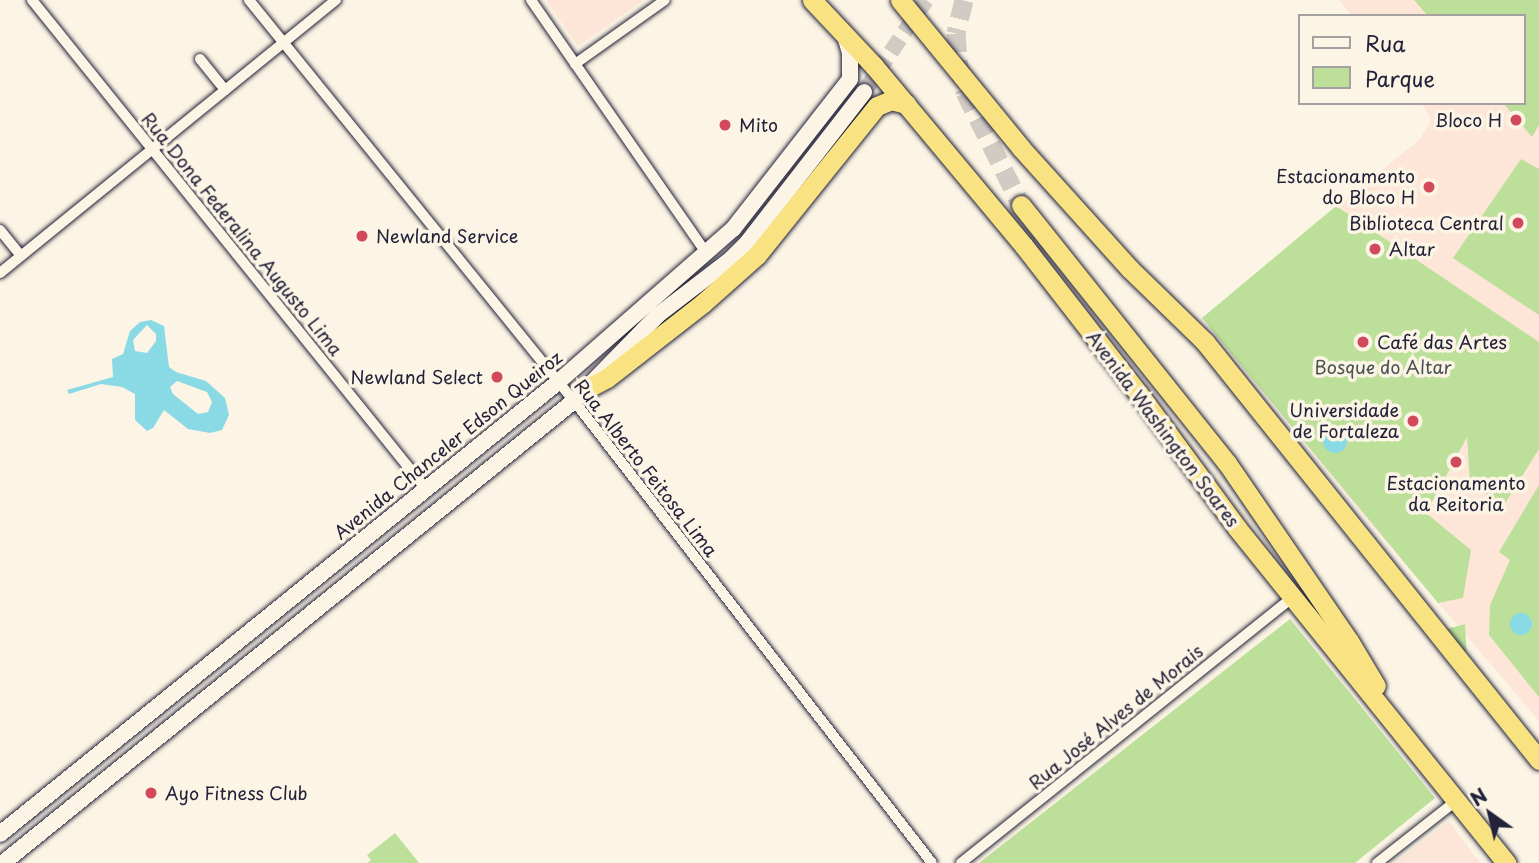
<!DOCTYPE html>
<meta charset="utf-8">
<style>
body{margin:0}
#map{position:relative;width:1539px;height:863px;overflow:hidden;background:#fcf5e5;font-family:"Playpen Sans",sans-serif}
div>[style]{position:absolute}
.built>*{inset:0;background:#fde6d8}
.green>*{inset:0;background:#bce09a}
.water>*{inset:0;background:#8adae6}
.round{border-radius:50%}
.secondary-tunnel>*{height:16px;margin-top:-8px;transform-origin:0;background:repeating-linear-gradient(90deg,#d0cbc3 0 16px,transparent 0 24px)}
.trunk-tunnel>*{height:19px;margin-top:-9.5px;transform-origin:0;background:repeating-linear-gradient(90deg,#d0cbc3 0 19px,transparent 0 29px)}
.roads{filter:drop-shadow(0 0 2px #22223b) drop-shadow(0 0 2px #22223b)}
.minor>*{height:10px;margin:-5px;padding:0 5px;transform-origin:5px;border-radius:5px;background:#fcf5e5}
.secondary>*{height:16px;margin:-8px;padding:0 8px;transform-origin:8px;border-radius:8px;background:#fcf5e5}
.trunk>*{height:19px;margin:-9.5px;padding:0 9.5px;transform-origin:9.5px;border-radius:9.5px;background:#f8e281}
.dots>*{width:19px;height:19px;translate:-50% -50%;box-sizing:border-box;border:4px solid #fcf5e5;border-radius:50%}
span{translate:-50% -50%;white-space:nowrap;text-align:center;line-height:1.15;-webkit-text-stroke:7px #fcf5e5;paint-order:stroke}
.poi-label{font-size:18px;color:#22223b}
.right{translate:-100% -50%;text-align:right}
.left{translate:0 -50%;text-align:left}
.street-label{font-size:18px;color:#22223b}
.park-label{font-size:18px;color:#485253}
.legend{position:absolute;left:1298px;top:14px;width:228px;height:91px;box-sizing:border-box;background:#fcf5e5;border:2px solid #a5a1a1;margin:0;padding:9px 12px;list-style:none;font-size:21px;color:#22223b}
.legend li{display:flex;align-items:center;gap:14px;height:35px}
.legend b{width:35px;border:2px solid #a5a1a1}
.north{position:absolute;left:1455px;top:779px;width:70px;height:70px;-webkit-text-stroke:5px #fcf5e5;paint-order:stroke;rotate:326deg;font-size:19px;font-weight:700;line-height:28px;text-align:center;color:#22223b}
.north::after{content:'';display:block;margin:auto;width:24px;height:32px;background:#22223b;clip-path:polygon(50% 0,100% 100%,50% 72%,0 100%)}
</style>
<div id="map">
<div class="built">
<div style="clip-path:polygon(546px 0,644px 0,578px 46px)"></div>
<div style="clip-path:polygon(1339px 0,1539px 0,1539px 721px,1371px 524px,1202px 318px,1420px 139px,1431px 120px,1422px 103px,1523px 103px,1523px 16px,1352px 16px)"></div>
<div style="clip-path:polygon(1449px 821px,1480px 863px,1394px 863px)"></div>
</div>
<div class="green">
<div style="clip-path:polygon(1414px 0,1539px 0,1539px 125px,1532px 137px,1503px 103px,1523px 103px,1523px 16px,1428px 16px)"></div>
<div style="clip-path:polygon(1521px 159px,1539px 169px,1539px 315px,1453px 258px)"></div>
<div style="clip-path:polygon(1336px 206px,1539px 342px,1539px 449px,1504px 505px,1470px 485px,1467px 437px,1426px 513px,1471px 550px,1463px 598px,1438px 603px,1202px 318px)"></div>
<div style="clip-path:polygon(1539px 485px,1539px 697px,1489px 635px,1490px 605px,1510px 560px,1499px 552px)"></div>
<div style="clip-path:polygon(1290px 619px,1435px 798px,1355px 863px,979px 863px)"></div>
<div style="clip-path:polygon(1465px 624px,1467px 660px,1443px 630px)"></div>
<div style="clip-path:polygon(395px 833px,419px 863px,367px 863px,371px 860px,367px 855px)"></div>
</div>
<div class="water">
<div style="clip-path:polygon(evenodd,151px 320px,164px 326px,169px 367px,176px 372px,206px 381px,225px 398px,229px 415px,222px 430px,210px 433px,188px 429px,164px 410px,153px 428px,147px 431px,135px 420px,135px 394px,122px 387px,101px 384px,69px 394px,67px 390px,113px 377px,112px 359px,123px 354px,130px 331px,140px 322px,151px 320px,147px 325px,156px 334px,156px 341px,147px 353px,135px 351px,133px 340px,147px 325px,151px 320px,177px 381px,207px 392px,212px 402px,208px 412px,198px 414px,173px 394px,170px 387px,177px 381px)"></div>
<div class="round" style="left:1323px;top:429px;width:24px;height:24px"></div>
<div class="round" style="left:1510px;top:613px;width:22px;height:22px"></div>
</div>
<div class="secondary-tunnel">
<div style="left:864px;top:92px;width:111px;rotate:-56deg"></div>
</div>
<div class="trunk-tunnel">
<div style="left:964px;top:0;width:34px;rotate:104deg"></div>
<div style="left:956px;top:33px;width:28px;rotate:86deg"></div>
<div style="left:958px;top:61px;width:32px;rotate:77deg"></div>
<div style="left:965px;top:92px;width:126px;rotate:63.6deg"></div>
</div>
<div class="roads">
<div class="minor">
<div style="left:32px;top:0;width:628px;rotate:51.14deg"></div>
<div style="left:249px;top:0;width:516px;rotate:50.98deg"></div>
<div style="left:574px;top:401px;width:584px;rotate:52.23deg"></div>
<div style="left:531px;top:0;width:308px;rotate:55.3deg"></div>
<div style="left:200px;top:59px;width:40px;rotate:51deg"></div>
<div style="left:575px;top:64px;width:110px;rotate:-35.4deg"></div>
<div style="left:0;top:230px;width:33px;rotate:51deg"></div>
<div style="left:0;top:273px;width:433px;rotate:-39.1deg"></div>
<div style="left:961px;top:863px;width:424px;rotate:-38.7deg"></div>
<div style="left:1377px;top:863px;width:102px;rotate:-38.2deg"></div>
</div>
<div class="secondary">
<div style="left:0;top:834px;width:717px;rotate:-39deg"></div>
<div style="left:557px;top:383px;width:234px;rotate:-41.2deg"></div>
<div style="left:733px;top:229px;width:190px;rotate:-52deg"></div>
<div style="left:850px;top:79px;width:26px;rotate:-90deg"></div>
<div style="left:850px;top:53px;width:18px;rotate:-106deg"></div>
<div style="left:3px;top:863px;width:734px;rotate:-38.98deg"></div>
<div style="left:574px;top:401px;width:120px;rotate:-45.7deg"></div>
<div style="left:658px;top:315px;width:92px;rotate:-37.5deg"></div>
<div style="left:731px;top:259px;width:23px;rotate:-45deg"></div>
<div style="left:747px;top:243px;width:191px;rotate:-52.2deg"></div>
</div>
<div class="trunk">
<div style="left:812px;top:0;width:91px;rotate:46.8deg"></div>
<div style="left:874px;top:66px;width:234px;rotate:50.2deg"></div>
<div style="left:1024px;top:246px;width:187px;rotate:52.2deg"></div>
<div style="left:1139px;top:394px;width:166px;rotate:53.8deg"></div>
<div style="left:1237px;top:528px;width:430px;rotate:51.2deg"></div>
<div style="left:900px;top:0;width:191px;rotate:50.7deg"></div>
<div style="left:1021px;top:148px;width:163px;rotate:48deg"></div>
<div style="left:1130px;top:269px;width:105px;rotate:44.2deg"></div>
<div style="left:1205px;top:342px;width:535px;rotate:51.37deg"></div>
<div style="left:1021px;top:205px;width:330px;rotate:51.4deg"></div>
<div style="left:1227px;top:463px;width:216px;rotate:55.6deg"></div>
<div style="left:1349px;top:641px;width:52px;rotate:59deg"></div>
<div style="left:590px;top:387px;width:19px;rotate:-28deg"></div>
<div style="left:607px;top:378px;width:122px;rotate:-38deg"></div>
<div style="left:703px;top:303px;width:72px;rotate:-41.6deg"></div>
<div style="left:757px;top:255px;width:191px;rotate:-51.2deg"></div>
<div style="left:877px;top:106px;width:15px;rotate:-23deg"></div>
<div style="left:891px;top:100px;width:16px;rotate:15deg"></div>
</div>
</div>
<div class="dots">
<div style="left:1516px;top:120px;background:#d1495b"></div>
<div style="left:725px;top:125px;background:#d1495b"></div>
<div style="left:1429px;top:187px;background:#d1495b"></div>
<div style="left:1518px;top:223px;background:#d1495b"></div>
<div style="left:362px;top:236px;background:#d1495b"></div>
<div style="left:1375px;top:249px;background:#d1495b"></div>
<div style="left:1363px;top:342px;background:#d1495b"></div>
<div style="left:497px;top:377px;background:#d1495b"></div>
<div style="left:1413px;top:421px;background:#d1495b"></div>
<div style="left:1456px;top:462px;background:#d1495b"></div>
<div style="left:151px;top:793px;background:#d1495b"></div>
</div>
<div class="poi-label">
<span class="right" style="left:1502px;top:120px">Bloco H</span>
<span class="left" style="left:739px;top:125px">Mito</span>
<span class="right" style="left:1415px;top:187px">Estacionamento<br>do Bloco H</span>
<span class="right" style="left:1504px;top:223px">Biblioteca Central</span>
<span class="left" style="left:376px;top:236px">Newland Service</span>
<span class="left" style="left:1389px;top:249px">Altar</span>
<span class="left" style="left:1377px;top:342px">Café das Artes</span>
<span class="right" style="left:483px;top:377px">Newland Select</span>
<span class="right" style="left:1399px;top:421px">Universidade<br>de Fortaleza</span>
<span style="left:1456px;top:494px">Estacionamento<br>da Reitoria</span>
<span class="left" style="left:165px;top:793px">Ayo Fitness Club</span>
</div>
<div class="street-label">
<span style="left:242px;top:234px;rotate:51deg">Rua Dona Federalina Augusto Lima</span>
<span style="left:1163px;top:429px;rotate:53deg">Avenida Washington Soares</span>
<span style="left:448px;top:445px;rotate:-39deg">Avenida Chanceler Edson Queiroz</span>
<span style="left:646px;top:468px;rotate:52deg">Rua Alberto Feitosa Lima</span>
<span style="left:1116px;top:717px;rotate:-39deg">Rua José Alves de Morais</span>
</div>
<div class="park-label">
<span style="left:1383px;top:367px">Bosque do Altar</span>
</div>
<ul class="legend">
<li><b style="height:9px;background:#fcf5e5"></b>Rua</li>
<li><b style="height:19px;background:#bce09a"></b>Parque</li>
</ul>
<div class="north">N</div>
</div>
